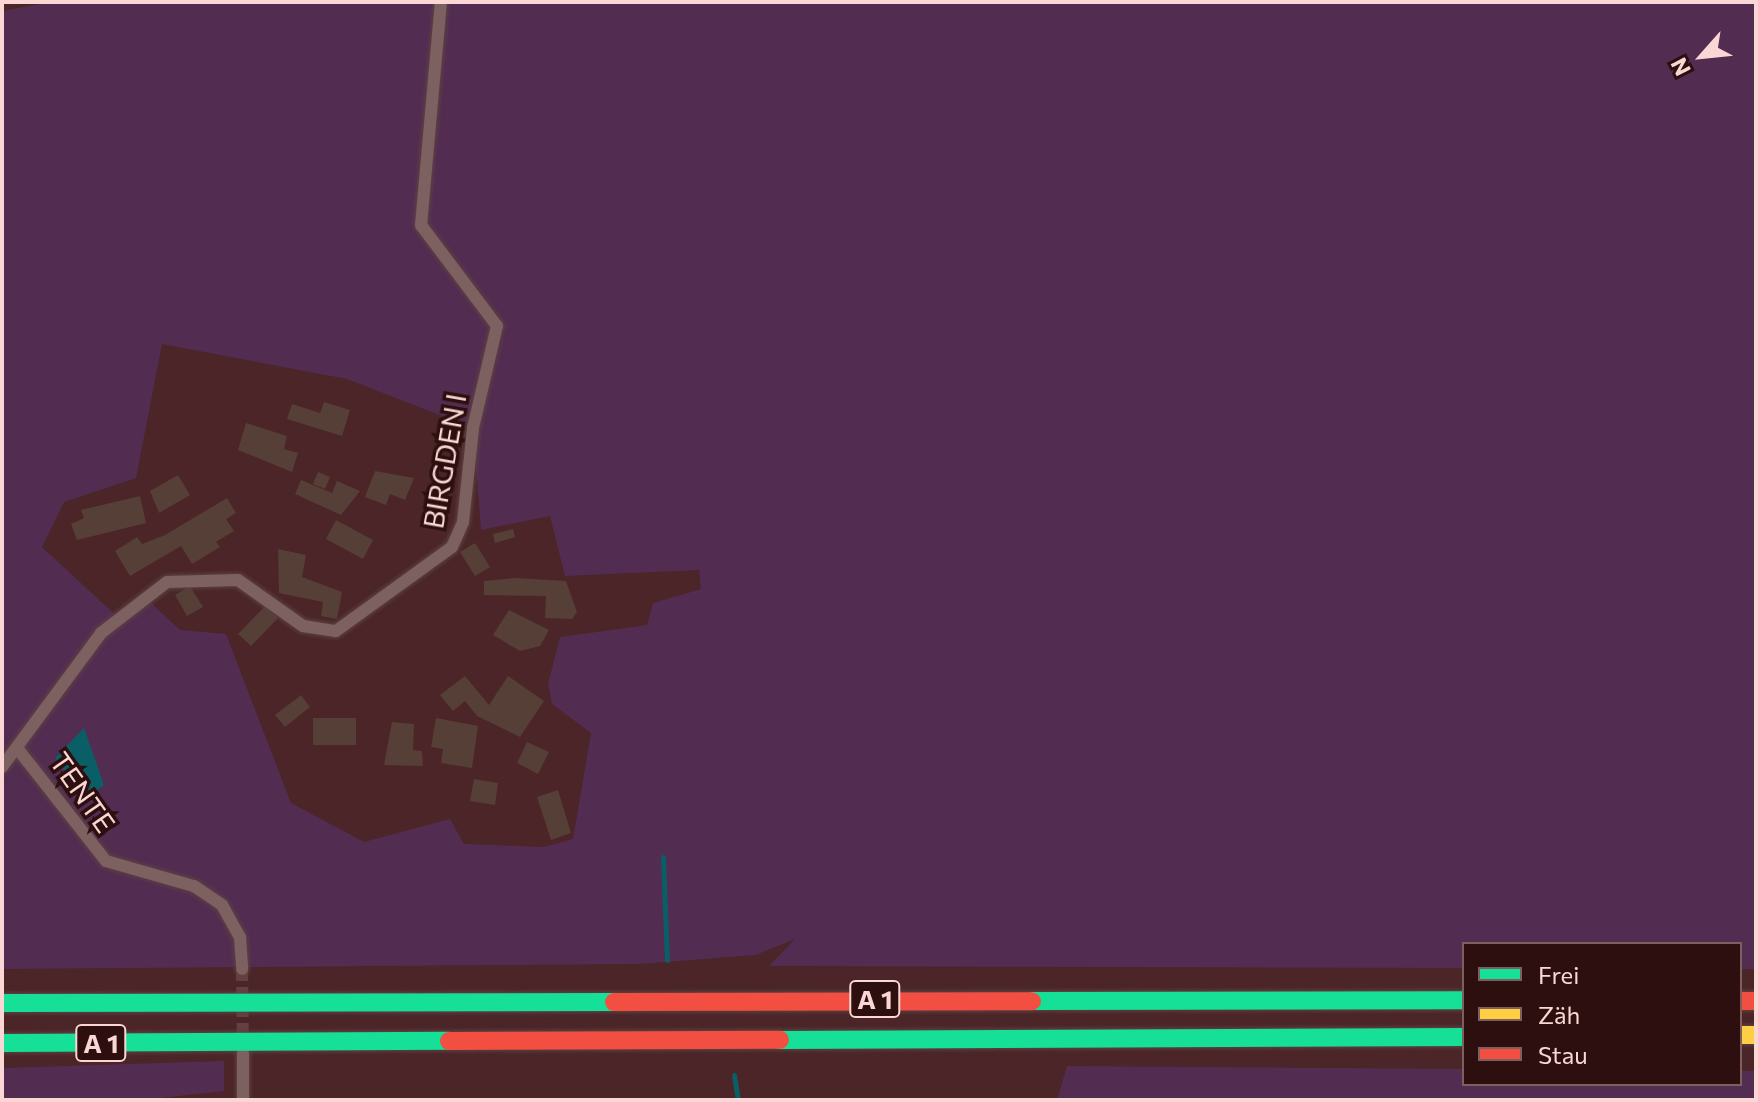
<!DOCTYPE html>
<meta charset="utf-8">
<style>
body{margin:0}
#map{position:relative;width:1758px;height:1102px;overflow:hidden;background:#4b2527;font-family:Commissioner,sans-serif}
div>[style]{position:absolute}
.green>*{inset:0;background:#532c52}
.water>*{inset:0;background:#0a5f66}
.stream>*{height:5px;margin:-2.5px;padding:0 2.5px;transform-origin:2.5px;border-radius:2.5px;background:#0a5f66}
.building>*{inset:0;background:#563f36}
.street-tunnel>*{height:12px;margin-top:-6px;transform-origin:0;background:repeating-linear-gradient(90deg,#654041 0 12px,transparent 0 18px)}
.roads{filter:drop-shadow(0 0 2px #5e4142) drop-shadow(0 0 2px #5e4142)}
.street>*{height:12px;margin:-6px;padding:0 6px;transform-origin:6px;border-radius:6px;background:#7d6161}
.fast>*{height:18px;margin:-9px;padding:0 9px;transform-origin:9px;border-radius:9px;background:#16e098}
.slow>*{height:18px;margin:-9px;padding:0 9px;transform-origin:9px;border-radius:9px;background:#ffcf43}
.jam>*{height:18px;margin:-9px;padding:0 9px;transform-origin:9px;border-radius:9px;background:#f24e42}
span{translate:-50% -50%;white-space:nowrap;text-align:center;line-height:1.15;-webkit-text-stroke:7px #2d0f0f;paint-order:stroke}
.shield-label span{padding:2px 6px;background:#2d0f0f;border:2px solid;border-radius:6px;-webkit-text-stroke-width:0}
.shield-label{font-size:26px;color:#fad7d4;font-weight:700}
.street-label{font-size:28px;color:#fad7d4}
.frame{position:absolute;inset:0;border:4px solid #fad7d4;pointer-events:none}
.legend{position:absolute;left:1462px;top:942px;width:280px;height:144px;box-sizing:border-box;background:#2d0f0f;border:2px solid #7f5f5e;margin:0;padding:10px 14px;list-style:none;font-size:24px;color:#fad7d4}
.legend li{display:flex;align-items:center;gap:16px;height:40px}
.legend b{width:40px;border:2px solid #7f5f5e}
.north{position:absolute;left:1662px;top:16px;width:80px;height:80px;-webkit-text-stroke:6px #2d0f0f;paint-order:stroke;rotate:243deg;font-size:22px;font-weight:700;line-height:32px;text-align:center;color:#fad7d4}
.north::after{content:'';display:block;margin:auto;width:28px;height:36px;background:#fad7d4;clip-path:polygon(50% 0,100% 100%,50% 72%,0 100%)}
</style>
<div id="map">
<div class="green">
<div style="clip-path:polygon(evenodd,51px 2px,1756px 2px,1756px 969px,1740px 969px,1740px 944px,1464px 944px,1464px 968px,769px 966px,795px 939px,756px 955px,639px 964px,2px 969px,2px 11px,51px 2px,162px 344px,347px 379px,473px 428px,481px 530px,550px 516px,565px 576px,699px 570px,701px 589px,653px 603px,647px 625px,560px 637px,548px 684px,552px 704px,591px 733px,573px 839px,544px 847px,464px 844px,450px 819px,364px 842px,291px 803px,226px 634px,180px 630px,151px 603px,123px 622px,42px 547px,64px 502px,136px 478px,162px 344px)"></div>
<div style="clip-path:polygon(224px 1061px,224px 1091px,143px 1100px,2px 1100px,2px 1068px)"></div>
<div style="clip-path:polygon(1067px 1066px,1464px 1069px,1464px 1084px,1740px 1084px,1740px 1071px,1756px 1071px,1756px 1100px,1057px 1100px)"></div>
</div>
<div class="water">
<div style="clip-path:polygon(84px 728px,104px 785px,85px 799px,55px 758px)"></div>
</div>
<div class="stream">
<div style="left:663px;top:857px;width:103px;rotate:87.8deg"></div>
<div style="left:734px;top:1075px;width:25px;rotate:81deg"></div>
</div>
<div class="building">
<div style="clip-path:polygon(324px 402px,350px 410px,342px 436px,287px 419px,292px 404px,320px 413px)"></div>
<div style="clip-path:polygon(246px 423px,287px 436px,284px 449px,298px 453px,292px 472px,238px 450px)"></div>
<div style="clip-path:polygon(375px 471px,414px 478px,405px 500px,390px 494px,386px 505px,365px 497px)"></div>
<div style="clip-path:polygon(318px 472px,330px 477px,325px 489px,313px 484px)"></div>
<div style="clip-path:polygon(178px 475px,190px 495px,159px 513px,150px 491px)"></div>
<div style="clip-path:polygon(301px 480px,332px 493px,337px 481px,360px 491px,341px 515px,295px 494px)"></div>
<div style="clip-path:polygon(140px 496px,146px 523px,77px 540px,71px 524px,84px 518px,81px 510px)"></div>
<div style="clip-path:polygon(227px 498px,236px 513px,226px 519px,234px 531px,216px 542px,220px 547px,192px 564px,181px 546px,130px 576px,115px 551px,137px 537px,142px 544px,165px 535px)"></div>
<div style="clip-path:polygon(336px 520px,373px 540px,363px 559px,326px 539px)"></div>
<div style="clip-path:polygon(513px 529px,515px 537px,495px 543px,493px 534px)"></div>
<div style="clip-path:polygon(475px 543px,490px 567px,475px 576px,460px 552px)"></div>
<div style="clip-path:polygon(278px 549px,306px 555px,302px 577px,342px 592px,337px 619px,321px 616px,323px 602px,279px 593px)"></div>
<div style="clip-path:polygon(515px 578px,566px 581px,577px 612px,572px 619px,545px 618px,546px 596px,484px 595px,484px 581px)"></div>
<div style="clip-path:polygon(190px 586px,203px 607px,187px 616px,175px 595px)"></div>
<div style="clip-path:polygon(265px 606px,278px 618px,251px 646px,238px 634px)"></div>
<div style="clip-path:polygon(509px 610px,549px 630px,540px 646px,520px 651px,493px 635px)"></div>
<div style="clip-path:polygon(465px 676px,489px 705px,508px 676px,544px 701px,520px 737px,477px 716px,465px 701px,453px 711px,440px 695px)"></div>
<div style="clip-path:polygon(301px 695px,310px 707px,285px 727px,275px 715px)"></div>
<div style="clip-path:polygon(313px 718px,356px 718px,356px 745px,313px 745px)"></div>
<div style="clip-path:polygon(436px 718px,478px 726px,472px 768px,441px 763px,443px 749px,431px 747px)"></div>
<div style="clip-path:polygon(392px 722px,414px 724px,413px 750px,422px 751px,423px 766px,384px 765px)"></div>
<div style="clip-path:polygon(527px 742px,549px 752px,538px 774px,517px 763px)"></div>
<div style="clip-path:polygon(474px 779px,498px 783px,495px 805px,470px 801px)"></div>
<div style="clip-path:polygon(558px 790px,571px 833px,551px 840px,537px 797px)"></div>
</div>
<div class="street-tunnel">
<div style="left:242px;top:969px;width:77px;rotate:89.3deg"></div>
</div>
<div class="roads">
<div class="street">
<div style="left:17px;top:748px;width:144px;rotate:51.8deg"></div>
<div style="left:106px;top:861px;width:91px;rotate:15.9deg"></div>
<div style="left:194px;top:886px;width:34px;rotate:34deg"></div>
<div style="left:222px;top:905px;width:37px;rotate:61deg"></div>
<div style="left:240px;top:937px;width:32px;rotate:86deg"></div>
<div style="left:2px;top:767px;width:167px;rotate:-53.5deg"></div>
<div style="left:101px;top:633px;width:83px;rotate:-37.7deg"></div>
<div style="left:167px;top:582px;width:71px;rotate:-1.6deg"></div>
<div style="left:238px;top:580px;width:80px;rotate:35.3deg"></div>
<div style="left:303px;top:626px;width:33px;rotate:9deg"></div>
<div style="left:336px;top:631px;width:143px;rotate:-35.9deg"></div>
<div style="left:452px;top:547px;width:27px;rotate:-66deg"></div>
<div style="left:463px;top:522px;width:95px;rotate:-83.9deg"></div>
<div style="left:473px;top:428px;width:105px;rotate:-76.8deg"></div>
<div style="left:497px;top:326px;width:126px;rotate:-127deg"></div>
<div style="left:421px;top:225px;width:224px;rotate:-84.9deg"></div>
<div style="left:243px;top:1053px;width:47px;rotate:90deg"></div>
</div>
<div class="fast">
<div style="left:1032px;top:1001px;width:432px;rotate:-0.1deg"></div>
<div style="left:2px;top:1003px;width:612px;rotate:-0.09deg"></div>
<div style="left:780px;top:1040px;width:684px;rotate:-0.25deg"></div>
<div style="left:2px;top:1043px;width:447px;rotate:-0.3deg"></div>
</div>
<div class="slow">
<div style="left:1740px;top:1035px;width:16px"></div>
</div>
<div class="jam">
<div style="left:1740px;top:1001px;width:16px"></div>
<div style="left:614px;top:1002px;width:418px;rotate:-0.1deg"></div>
<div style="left:449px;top:1041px;width:331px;rotate:-0.2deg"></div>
</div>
</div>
<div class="shield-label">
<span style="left:875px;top:999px">A 1</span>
<span style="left:101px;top:1043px">A 1</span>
</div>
<div class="street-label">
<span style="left:444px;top:461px;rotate:-80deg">BIRGDEN I</span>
<span style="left:83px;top:792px;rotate:55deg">TENTE</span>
</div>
<div class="frame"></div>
<ul class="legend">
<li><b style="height:10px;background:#16e098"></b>Frei</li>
<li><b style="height:10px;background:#ffcf43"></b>Zäh</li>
<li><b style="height:10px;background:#f24e42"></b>Stau</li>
</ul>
<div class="north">N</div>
</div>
